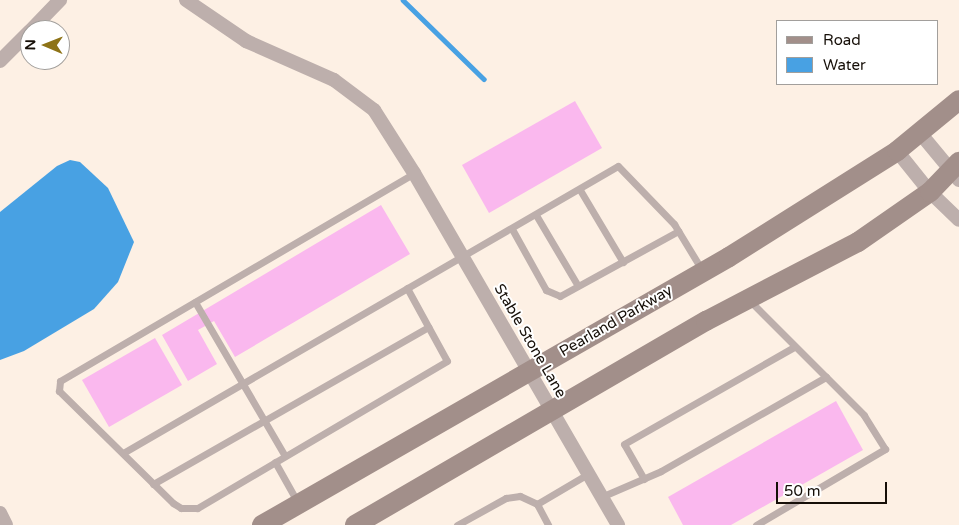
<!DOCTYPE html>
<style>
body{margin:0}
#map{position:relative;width:959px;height:525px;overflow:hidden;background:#fdf0e4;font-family:"Varela Round",sans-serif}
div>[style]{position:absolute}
.water>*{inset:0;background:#48a1e3}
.stream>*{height:4.5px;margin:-2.25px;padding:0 2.25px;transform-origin:2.25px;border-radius:2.25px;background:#48a1e3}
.building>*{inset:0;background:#fab8ee}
.service>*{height:7px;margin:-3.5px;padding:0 3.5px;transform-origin:3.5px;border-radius:3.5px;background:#bdafac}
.minor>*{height:14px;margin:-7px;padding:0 7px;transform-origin:7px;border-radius:7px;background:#bdafac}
.secondary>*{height:20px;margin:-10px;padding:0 10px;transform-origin:10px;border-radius:10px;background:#a28f8a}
span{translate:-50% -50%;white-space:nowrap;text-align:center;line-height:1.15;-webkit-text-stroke:4px #fff;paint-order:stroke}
.street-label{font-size:15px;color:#160f08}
.legend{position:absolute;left:776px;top:20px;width:162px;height:65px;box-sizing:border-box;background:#fff;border:1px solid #a29f9c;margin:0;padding:6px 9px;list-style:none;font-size:15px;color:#160f08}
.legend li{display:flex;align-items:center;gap:10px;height:25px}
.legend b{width:25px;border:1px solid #a29f9c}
.north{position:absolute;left:20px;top:20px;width:50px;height:50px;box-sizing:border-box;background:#fff;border:1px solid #a29f9c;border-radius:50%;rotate:271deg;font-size:14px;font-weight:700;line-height:20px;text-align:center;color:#160f08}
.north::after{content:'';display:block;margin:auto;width:18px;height:22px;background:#8e7317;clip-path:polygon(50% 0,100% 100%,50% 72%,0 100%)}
.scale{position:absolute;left:776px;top:482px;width:111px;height:22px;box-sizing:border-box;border:2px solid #160f08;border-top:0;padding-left:6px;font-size:15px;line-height:18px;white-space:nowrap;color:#160f08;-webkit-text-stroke:4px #fff;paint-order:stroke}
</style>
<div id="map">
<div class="water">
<div style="clip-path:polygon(70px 160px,80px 162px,108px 188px,134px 242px,118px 282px,94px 309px,24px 351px,0 360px,0 212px,57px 166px)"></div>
</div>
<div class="stream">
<div style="left:403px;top:0;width:113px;rotate:44.3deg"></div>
</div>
<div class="building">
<div style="clip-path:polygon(575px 101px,602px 148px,489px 213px,462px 165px)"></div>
<div style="clip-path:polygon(381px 205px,410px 254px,235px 357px,214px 321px,198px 330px,217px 364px,188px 381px,162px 335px)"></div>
<div style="clip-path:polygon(155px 338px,182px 385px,109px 427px,82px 380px)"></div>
<div style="clip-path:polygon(836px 401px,863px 450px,731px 525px,683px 525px,668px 497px)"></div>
</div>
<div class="service">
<div style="left:580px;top:190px;width:84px;rotate:59.2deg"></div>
<div style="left:536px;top:215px;width:82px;rotate:59.4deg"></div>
<div style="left:512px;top:229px;width:70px;rotate:60.9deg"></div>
<div style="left:546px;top:290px;width:15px;rotate:23deg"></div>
<div style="left:560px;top:296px;width:135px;rotate:-28.8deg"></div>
<div style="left:407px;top:288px;width:83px;rotate:61.3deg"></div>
<div style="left:447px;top:361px;width:290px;rotate:149.5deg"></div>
<div style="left:197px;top:508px;width:16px;rotate:180deg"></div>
<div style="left:181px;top:508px;width:9px;rotate:-148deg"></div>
<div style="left:173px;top:503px;width:160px;rotate:-135.5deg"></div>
<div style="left:59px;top:391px;width:10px;rotate:-84deg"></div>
<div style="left:60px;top:381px;width:411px;rotate:-30.4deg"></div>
<div style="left:195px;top:302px;width:178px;rotate:59.7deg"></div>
<div style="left:123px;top:453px;width:572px;rotate:-30.11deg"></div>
<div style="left:618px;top:166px;width:81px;rotate:46deg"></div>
<div style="left:674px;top:224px;width:54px;rotate:58.7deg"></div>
<div style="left:275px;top:462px;width:47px;rotate:60.7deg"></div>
<div style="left:644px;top:479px;width:40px;rotate:-119.7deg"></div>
<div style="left:624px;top:444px;width:196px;rotate:-29.7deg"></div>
<div style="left:153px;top:484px;width:317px;rotate:-29.7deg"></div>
<div style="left:601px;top:497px;width:65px;rotate:-23.4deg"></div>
<div style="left:661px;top:471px;width:190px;rotate:-29.7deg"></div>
<div style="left:826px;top:377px;width:107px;rotate:-135deg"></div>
<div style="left:537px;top:504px;width:59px;rotate:-30.5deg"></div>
<div style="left:457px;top:525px;width:56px;rotate:-28.9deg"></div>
<div style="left:506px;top:498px;width:14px;rotate:-8deg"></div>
<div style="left:520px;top:496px;width:19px;rotate:25deg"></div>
<div style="left:537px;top:504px;width:24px;rotate:62deg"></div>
<div style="left:756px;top:525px;width:150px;rotate:-30.5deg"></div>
<div style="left:885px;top:449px;width:40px;rotate:-122deg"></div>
<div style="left:864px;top:415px;width:54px;rotate:-135deg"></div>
</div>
<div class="minor">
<div style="left:186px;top:0;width:73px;rotate:34.3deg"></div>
<div style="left:246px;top:41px;width:96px;rotate:23.9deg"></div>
<div style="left:334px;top:80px;width:50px;rotate:36.9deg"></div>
<div style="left:374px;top:110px;width:75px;rotate:57.6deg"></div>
<div style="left:414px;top:173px;width:407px;rotate:59.9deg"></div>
<div style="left:31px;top:30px;width:42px;rotate:-46deg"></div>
<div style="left:0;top:61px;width:42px;rotate:-45deg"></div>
<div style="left:920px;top:133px;width:61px;rotate:50.3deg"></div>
<div style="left:897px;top:151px;width:53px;rotate:51.2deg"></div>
<div style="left:930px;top:192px;width:40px;rotate:44deg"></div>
<div style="left:0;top:513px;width:13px;rotate:63deg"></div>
</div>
<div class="secondary">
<div style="left:262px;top:525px;width:538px;rotate:-29.85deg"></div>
<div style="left:729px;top:257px;width:199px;rotate:-32.2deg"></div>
<div style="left:897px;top:151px;width:80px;rotate:-39.4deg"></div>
<div style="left:355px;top:525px;width:406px;rotate:-30.2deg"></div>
<div style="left:706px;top:321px;width:171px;rotate:-27.5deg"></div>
<div style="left:858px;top:242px;width:88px;rotate:-34.8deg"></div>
<div style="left:930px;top:192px;width:42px;rotate:-46deg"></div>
</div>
<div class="street-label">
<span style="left:616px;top:321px;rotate:-30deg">Pearland Parkway</span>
<span style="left:530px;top:341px;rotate:60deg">Stable Stone Lane</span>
</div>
<ul class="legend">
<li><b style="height:6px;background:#a28f8a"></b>Road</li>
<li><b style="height:14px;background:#48a1e3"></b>Water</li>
</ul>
<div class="north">N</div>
<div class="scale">50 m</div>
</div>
